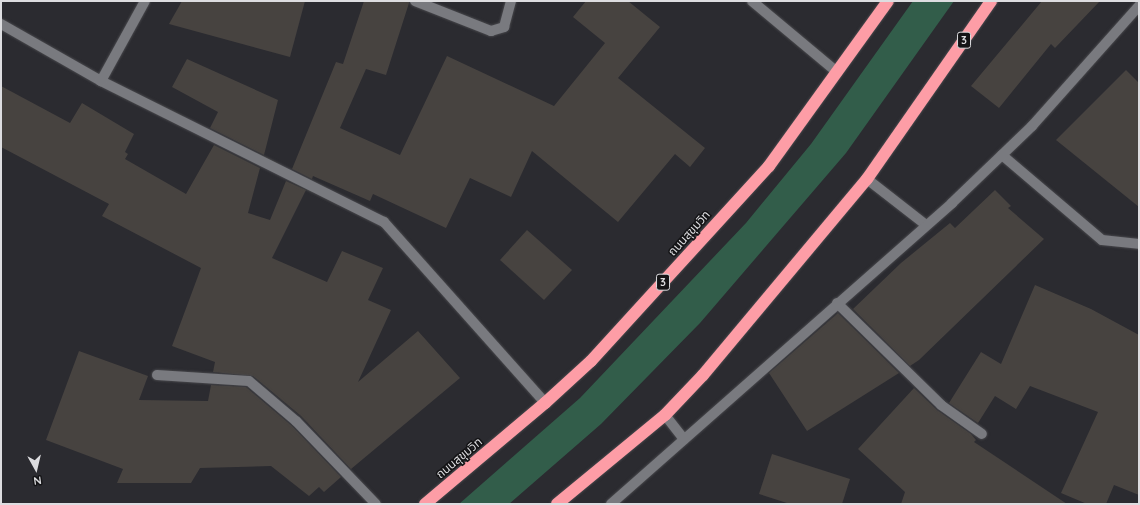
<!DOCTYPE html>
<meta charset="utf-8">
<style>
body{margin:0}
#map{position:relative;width:1140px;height:505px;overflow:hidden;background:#2b2b30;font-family:Quicksand,"Noto Sans Thai",sans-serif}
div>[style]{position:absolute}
.green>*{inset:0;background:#325d4a}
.building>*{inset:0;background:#474340}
.roads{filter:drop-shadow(0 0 1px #48484c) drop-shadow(0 0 1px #48484c)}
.minor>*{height:10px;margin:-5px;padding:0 5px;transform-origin:5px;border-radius:5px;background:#797a7f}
.highway>*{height:12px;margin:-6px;padding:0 6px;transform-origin:6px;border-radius:6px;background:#fd9da6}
span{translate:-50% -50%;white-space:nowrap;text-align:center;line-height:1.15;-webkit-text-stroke:3px #141416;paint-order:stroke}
.shield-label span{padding:1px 3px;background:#141416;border:1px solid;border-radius:3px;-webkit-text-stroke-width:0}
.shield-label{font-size:11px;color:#dddde0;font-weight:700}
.street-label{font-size:12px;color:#dddde0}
.frame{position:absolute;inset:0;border:2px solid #dddde0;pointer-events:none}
.north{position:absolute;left:16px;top:449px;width:40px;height:40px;-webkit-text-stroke:3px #141416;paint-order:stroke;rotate:172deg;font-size:11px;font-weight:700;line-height:16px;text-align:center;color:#dddde0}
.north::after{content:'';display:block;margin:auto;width:14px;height:18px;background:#dddde0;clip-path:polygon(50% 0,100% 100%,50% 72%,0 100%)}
</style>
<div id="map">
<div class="green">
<div style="clip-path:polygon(913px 1px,954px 1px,846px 153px,700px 323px,601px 424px,509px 504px,459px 504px,580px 398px,746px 223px,811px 144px)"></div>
</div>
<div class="building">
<div style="clip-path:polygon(182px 1px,305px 1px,290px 57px,169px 24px)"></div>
<div style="clip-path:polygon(364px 1px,409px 1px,409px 3px,386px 75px,366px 69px,340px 128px,400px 155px,447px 56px,554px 106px,605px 43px,573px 17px,586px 1px,628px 1px,660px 27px,618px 78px,705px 148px,690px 167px,675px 154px,618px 222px,532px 151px,511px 197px,470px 178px,446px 228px,373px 194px,370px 201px,313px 176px,312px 179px,292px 169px,336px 62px,343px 64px)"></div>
<div style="clip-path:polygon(1042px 1px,1100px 1px,1055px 48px,1051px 44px,999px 108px,971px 86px)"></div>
<div style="clip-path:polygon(187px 59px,278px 100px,264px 155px,210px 128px,218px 112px,172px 87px)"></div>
<div style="clip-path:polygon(1126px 70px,1139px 83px,1139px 207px,1056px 140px)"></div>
<div style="clip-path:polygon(1px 86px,70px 123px,82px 103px,134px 134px,125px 152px,128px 154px,125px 159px,186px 194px,214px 145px,260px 168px,248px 213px,270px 220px,286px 181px,306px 190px,272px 258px,327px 282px,342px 251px,383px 268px,368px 300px,391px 310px,358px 382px,418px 331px,460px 378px,351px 469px,301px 416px,253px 376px,213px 372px,215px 362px,172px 346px,201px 268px,102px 216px,109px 204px,1px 147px)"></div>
<div style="clip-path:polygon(995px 190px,1011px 206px,1008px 208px,1044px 239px,919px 360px,910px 366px,853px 309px,901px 263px,950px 223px,955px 228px)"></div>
<div style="clip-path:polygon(527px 230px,572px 270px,544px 300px,500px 260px)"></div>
<div style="clip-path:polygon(1035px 285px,1091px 309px,1139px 335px,1139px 495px,1114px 485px,1106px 504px,1087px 504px,1061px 493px,1098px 412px,1030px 386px,1016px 409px,995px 396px,978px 423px,949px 403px,981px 352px,1001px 364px)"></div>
<div style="clip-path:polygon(838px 313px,899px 373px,807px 431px,769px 373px)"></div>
<div style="clip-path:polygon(79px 351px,148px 376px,139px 400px,208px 401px,211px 385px,246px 387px,292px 426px,341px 477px,324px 492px,319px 487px,309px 496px,271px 466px,200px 468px,191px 483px,117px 483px,123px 469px,46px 440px)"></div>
<div style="clip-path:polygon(914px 388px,937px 410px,971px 434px,976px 440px,974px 442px,1067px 504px,901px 504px,905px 492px,858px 449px)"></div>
<div style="clip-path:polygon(772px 454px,850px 479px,842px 504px,790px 504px,759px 494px)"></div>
</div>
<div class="roads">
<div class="minor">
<div style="left:415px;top:1px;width:82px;rotate:21.5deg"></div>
<div style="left:491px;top:31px;width:14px;rotate:-17deg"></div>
<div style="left:504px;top:27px;width:27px;rotate:-75deg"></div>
<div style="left:752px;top:1px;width:111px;rotate:39.9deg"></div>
<div style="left:1px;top:24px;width:115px;rotate:29.7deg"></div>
<div style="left:101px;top:81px;width:316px;rotate:26.5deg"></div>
<div style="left:384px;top:222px;width:242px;rotate:48.3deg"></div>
<div style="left:101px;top:81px;width:91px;rotate:-61.2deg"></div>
<div style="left:1002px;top:155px;width:131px;rotate:40.4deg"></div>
<div style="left:1102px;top:240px;width:37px;rotate:6deg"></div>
<div style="left:867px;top:179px;width:75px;rotate:37.9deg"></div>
<div style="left:837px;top:303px;width:146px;rotate:44.4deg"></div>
<div style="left:941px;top:405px;width:50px;rotate:35.3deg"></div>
<div style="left:157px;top:375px;width:92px;rotate:3.7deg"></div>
<div style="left:249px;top:381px;width:62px;rotate:40.4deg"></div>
<div style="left:296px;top:421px;width:115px;rotate:46.1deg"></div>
<div style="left:665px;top:415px;width:31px;rotate:52deg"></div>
<div style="left:611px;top:504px;width:455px;rotate:-41.4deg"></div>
<div style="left:952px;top:203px;width:111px;rotate:-43.9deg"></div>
<div style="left:1032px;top:126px;width:161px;rotate:-48.3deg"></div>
</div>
<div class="highway">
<div style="left:425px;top:504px;width:157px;rotate:-40.1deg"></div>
<div style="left:545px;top:403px;width:62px;rotate:-42.4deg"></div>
<div style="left:591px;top:361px;width:264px;rotate:-47.6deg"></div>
<div style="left:769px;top:166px;width:203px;rotate:-54.2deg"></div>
<div style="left:557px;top:504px;width:140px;rotate:-39.5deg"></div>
<div style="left:665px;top:415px;width:55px;rotate:-46.5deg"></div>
<div style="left:703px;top:375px;width:256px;rotate:-50.1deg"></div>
<div style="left:867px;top:179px;width:217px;rotate:-55.1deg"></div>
</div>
</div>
<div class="shield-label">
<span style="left:964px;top:40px">3</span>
<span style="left:663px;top:282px">3</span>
</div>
<div class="street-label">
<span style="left:689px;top:233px;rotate:-48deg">ถนนสุขุมวิท</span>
<span style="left:459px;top:458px;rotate:-40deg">ถนนสุขุมวิท</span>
</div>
<div class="frame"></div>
<div class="north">N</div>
</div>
